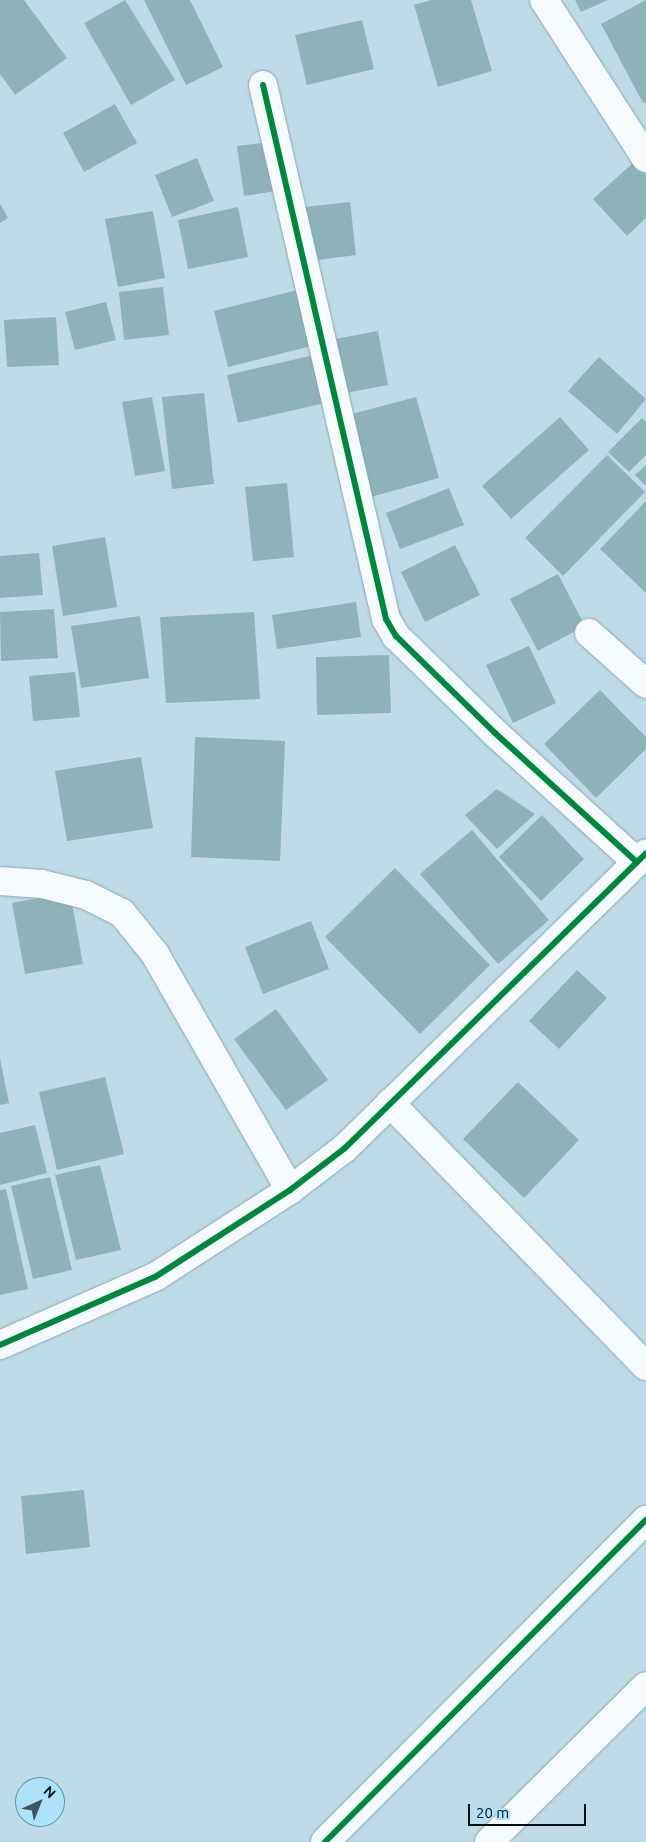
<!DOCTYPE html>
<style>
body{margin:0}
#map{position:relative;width:646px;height:1842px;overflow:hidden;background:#bedce8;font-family:Ubuntu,sans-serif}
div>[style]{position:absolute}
.building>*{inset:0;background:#8eb2ba}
.roads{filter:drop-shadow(0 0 1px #8da4ae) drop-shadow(0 0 1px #8da4ae)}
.minor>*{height:28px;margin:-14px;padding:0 14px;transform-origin:14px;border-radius:14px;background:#f5fafc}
.cycleway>*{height:6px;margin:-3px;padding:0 3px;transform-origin:3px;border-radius:3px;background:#00873e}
span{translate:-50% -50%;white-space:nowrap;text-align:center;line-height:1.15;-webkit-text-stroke:4px #ace3fa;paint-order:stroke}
.north{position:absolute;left:15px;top:1777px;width:50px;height:50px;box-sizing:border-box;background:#ace3fa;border:1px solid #678e9e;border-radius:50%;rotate:44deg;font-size:14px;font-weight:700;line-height:20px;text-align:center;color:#000e15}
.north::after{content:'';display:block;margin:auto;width:18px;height:22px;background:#42565f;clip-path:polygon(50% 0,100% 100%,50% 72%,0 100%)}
.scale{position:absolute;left:468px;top:1804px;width:118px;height:22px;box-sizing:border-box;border:2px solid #000e15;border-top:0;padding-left:6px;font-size:15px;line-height:18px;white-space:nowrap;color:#000e15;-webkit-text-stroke:4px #ace3fa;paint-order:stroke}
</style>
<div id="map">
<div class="building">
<div style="clip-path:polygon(0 0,24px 0,67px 58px,15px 95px,0 74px)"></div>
<div style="clip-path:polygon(125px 0,175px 80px,131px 105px,84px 23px)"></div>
<div style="clip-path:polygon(144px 0,190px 0,223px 67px,186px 85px)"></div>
<div style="clip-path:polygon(431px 0,471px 0,492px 71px,438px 87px,414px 5px)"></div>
<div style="clip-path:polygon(575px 0,608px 0,581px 12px)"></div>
<div style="clip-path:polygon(646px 0,646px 102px,643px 103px,601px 24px)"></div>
<div style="clip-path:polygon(362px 20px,374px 69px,307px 85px,295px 35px)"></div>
<div style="clip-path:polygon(115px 104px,137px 143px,84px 172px,63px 133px)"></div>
<div style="clip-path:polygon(269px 142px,276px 191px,244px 196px,237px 146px)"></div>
<div style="clip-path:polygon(197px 158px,214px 201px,172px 217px,155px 175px)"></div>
<div style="clip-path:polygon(634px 162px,646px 175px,646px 218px,627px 236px,593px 199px)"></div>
<div style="clip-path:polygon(350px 202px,356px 255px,311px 261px,304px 207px)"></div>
<div style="clip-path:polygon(0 204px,8px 218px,0 223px)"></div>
<div style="clip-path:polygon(238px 207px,248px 257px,188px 269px,178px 220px)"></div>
<div style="clip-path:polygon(153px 211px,165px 278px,118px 287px,105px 219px)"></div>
<div style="clip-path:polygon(163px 287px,169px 335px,124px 340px,119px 292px)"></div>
<div style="clip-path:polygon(297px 290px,311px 346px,228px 367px,214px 311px)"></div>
<div style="clip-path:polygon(106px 302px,116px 340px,75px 350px,65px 312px)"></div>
<div style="clip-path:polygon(56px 317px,59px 365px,7px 367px,4px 320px)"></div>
<div style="clip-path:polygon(378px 331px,388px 385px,340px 394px,330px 340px)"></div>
<div style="clip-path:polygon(314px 355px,325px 403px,238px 423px,227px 375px)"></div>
<div style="clip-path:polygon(599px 357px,646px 399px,617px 434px,568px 391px)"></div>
<div style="clip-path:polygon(204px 393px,214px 484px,172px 489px,162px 397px)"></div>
<div style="clip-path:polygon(152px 397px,165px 471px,135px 476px,122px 402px)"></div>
<div style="clip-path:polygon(416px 397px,439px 478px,371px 497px,348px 415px)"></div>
<div style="clip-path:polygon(560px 417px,589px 450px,511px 519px,482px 486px)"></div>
<div style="clip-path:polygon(642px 418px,646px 422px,646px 455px,629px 472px,608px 452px)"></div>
<div style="clip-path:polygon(607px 455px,645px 492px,563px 576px,525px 538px)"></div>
<div style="clip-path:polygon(646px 465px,646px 486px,635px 475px)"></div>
<div style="clip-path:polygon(287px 483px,294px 557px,253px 561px,245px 487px)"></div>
<div style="clip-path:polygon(449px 488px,464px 525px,400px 549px,386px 513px)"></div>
<div style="clip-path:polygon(646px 501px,646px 593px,600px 549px)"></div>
<div style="clip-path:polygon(105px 537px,117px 607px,63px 616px,52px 546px)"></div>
<div style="clip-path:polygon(455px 545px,480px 595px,425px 622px,401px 572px)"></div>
<div style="clip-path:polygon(39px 553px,43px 595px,0 598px,0 556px)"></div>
<div style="clip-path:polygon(558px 574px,585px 626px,538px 651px,510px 599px)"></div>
<div style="clip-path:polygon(356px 602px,361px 637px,277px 649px,272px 615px)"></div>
<div style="clip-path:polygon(54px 609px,58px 658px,1px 661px,0 612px)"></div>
<div style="clip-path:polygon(254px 612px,260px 699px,166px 703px,160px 617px)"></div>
<div style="clip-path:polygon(140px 616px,149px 678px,81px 688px,71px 626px)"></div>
<div style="clip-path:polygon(529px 646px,556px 703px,513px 723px,486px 665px)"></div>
<div style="clip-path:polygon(389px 655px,391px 713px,317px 715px,316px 657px)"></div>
<div style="clip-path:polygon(75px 672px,80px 717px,33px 721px,29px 676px)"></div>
<div style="clip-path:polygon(600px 690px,646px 737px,646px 749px,596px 798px,544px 744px)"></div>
<div style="clip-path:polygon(195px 737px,285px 741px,280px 861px,191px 857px)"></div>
<div style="clip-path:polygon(141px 757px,153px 828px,67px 841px,55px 771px)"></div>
<div style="clip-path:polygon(497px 789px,535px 814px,497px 849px,465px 815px)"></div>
<div style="clip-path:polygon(542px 815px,584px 859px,541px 901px,499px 857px)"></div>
<div style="clip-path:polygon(472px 830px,549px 920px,498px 964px,420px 874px)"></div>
<div style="clip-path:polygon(395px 868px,490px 965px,420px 1034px,325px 937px)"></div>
<div style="clip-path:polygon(70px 892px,83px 964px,25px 974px,12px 903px)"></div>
<div style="clip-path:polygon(311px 921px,329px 969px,263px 994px,245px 947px)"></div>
<div style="clip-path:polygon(577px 970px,607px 998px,559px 1049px,529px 1021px)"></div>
<div style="clip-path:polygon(276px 1009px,328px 1080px,286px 1110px,234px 1039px)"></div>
<div style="clip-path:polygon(0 1059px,9px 1103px,0 1105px)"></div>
<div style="clip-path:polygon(105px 1077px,124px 1154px,57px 1170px,39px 1092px)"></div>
<div style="clip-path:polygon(518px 1082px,579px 1140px,524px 1198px,463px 1139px)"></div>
<div style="clip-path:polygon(35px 1125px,47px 1173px,0 1185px,0 1133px)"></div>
<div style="clip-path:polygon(100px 1165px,121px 1250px,76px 1260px,55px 1175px)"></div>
<div style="clip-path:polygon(50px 1177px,72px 1270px,33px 1279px,11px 1186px)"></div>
<div style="clip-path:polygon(6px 1189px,28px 1289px,0 1295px,0 1190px)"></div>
<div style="clip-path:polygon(84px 1490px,90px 1547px,26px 1554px,21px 1496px)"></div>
</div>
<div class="roads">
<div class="minor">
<div style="left:544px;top:0;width:188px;rotate:57.2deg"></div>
<div style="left:263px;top:85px;width:548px;rotate:77.03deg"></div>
<div style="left:386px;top:619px;width:20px;rotate:60deg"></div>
<div style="left:396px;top:636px;width:139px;rotate:44.4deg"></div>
<div style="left:495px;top:733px;width:192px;rotate:42.3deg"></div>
<div style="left:589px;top:633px;width:76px;rotate:41.8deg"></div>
<div style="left:0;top:881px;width:42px;rotate:4.1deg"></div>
<div style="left:42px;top:884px;width:45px;rotate:14deg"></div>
<div style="left:86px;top:895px;width:40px;rotate:26.6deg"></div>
<div style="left:122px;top:913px;width:53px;rotate:51.2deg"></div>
<div style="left:155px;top:954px;width:272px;rotate:60.2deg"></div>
<div style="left:390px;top:1103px;width:367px;rotate:45.8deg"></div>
<div style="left:0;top:1345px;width:169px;rotate:-23.7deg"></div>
<div style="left:155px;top:1277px;width:161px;rotate:-32.8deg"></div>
<div style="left:290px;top:1190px;width:69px;rotate:-37.4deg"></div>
<div style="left:345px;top:1148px;width:421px;rotate:-44.4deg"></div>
<div style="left:325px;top:1842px;width:455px;rotate:-45.1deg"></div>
<div style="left:489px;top:1842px;width:221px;rotate:-44.8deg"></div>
</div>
</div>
<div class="cycleway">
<div style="left:263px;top:85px;width:548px;rotate:77.03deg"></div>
<div style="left:386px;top:619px;width:20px;rotate:60deg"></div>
<div style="left:396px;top:636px;width:139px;rotate:44.4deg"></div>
<div style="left:495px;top:733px;width:192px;rotate:42.3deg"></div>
<div style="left:0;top:1345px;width:169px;rotate:-23.7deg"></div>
<div style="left:155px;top:1277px;width:161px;rotate:-32.8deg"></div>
<div style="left:290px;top:1190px;width:69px;rotate:-37.4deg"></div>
<div style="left:345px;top:1148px;width:421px;rotate:-44.4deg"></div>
<div style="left:325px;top:1842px;width:455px;rotate:-45.1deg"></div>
</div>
<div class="north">N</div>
<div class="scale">20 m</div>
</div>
